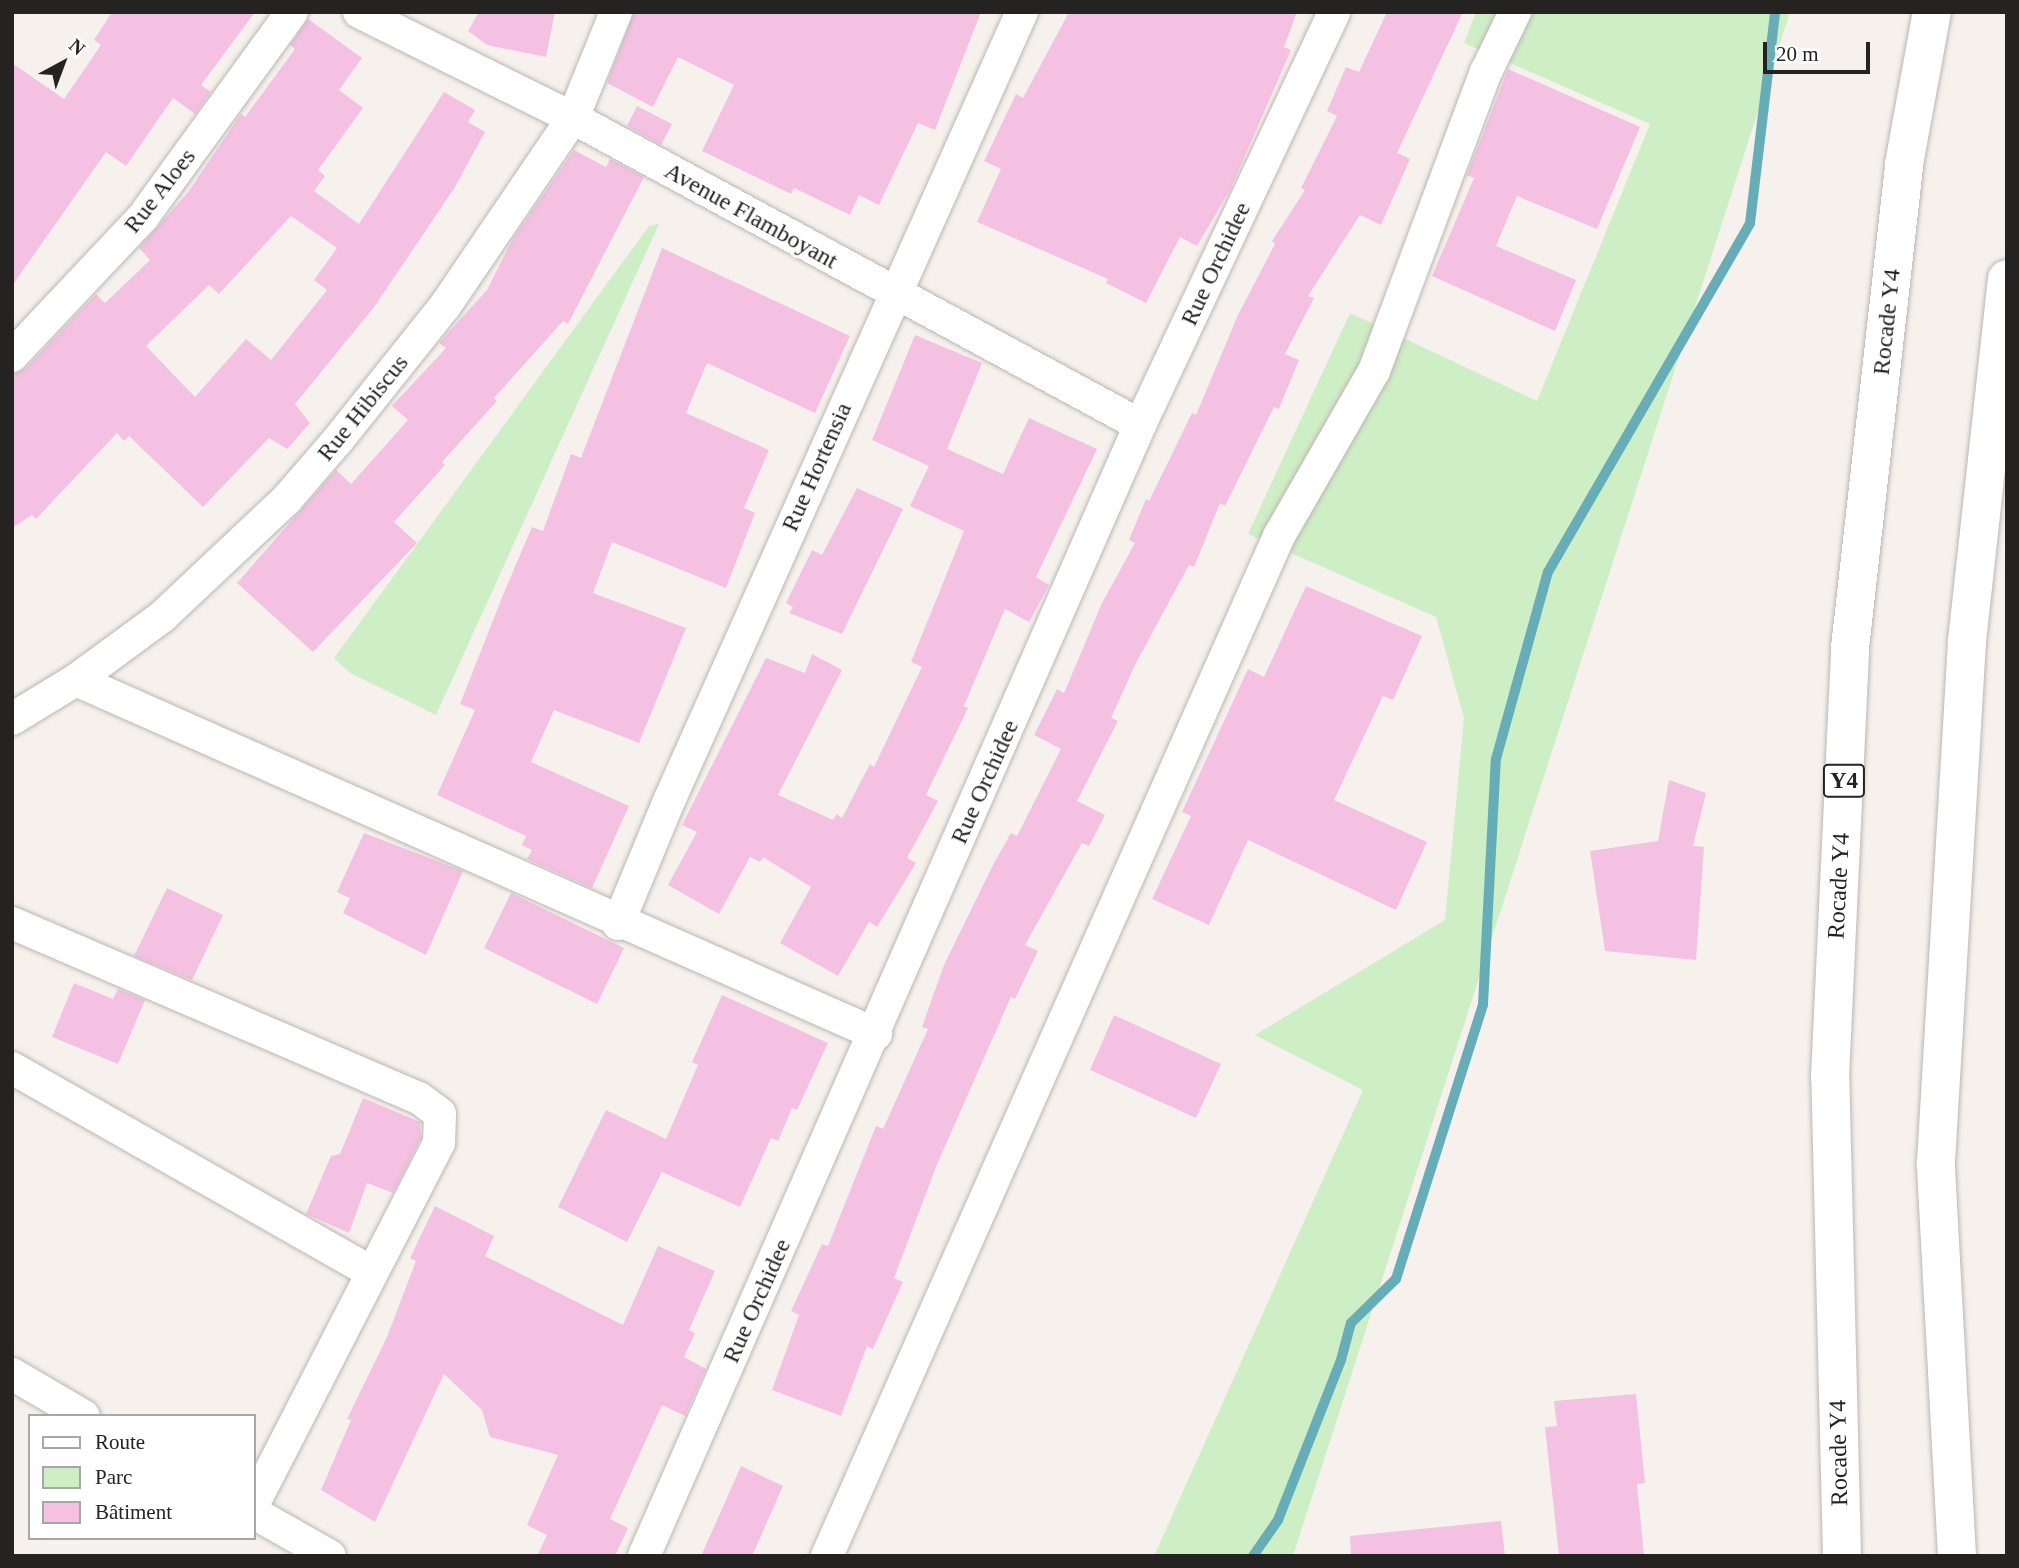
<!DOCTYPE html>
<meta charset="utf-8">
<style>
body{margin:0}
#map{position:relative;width:2019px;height:1568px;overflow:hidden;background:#f7f1ed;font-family:"Times New Roman",serif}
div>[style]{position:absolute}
.green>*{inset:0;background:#ceeec6}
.stream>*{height:10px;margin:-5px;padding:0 5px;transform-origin:5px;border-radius:5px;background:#67adb8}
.building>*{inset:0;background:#f4c1e2}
.roads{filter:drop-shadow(0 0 2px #bbb6b2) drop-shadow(0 0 2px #bbb6b2)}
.street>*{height:32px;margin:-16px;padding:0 16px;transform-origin:16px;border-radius:16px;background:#fff}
.highway>*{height:38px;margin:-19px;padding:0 19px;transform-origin:19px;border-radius:19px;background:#fff}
span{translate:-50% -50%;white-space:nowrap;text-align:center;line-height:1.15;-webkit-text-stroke:6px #fff;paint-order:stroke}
.shield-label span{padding:2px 5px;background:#fff;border:2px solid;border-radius:5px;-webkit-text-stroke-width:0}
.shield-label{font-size:23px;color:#252322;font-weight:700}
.street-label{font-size:24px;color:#252322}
.frame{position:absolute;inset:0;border:14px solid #252322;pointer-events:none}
.legend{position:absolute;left:28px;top:1414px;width:228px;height:126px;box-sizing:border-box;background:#fff;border:2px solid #a8a7a7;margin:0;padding:9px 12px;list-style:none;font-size:21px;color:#252322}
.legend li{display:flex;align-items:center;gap:14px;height:35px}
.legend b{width:35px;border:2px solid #a8a7a7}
.north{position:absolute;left:28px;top:28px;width:70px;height:70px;-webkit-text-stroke:5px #fff;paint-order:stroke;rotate:41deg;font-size:19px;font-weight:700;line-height:28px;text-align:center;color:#252322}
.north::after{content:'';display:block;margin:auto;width:24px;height:32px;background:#252322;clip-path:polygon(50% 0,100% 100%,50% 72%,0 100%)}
.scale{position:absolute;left:1763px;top:42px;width:107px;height:32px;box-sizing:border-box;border:4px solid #252322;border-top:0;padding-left:9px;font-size:21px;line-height:24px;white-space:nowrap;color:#252322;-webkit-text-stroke:5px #fff;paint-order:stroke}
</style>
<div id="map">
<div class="green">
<div style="clip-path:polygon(1476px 12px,1790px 12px,1293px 1556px,1154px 1556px,1363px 1090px,1255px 1035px,1445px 920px,1464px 718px,1436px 617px,1248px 534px,1350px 313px,1537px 401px,1650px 124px,1464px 43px)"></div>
<div style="clip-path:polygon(659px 224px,436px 715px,350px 673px,334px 658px,649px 226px)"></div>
</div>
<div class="stream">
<div style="left:1253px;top:1556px;width:44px;rotate:-55.2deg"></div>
<div style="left:1278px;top:1520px;width:172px;rotate:-68.5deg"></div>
<div style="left:1341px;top:1360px;width:38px;rotate:-75deg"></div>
<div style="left:1351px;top:1323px;width:63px;rotate:-44.4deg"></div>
<div style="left:1396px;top:1279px;width:288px;rotate:-72.4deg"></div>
<div style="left:1483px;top:1004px;width:245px;rotate:-87deg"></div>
<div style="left:1496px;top:759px;width:194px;rotate:-74.5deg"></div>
<div style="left:1548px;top:572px;width:403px;rotate:-59.9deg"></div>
<div style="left:1750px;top:223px;width:212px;rotate:-83.2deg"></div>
</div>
<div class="building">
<div style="clip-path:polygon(112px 12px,255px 12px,201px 85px,211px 92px,195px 114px,173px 98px,126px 166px,106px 152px,12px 286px,12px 63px,64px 99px,101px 45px,94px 40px)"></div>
<div style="clip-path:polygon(479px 12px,555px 12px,546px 57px,487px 45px,468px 31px)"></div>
<div style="clip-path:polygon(634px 12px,981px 12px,935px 130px,918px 123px,879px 205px,859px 195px,850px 215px,794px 188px,791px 194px,702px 151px,734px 85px,678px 57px,653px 107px,607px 83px)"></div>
<div style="clip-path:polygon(1069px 12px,1297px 12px,1284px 47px,1291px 50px,1230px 190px,1197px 246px,1180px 237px,1146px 303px,1106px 283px,1108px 279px,977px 222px,1001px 169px,984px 161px,1016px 94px,1023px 98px)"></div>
<div style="clip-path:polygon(1387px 12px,1463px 12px,1397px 153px,1410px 159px,1381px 225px,1360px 215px,1308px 296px,1314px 298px,1285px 354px,1299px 360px,1279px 409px,1274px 407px,1225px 506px,1220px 503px,1194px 567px,1189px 565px,1135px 665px,1111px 718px,1118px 721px,1077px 801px,1105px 815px,1089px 846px,1082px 843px,1025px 945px,1038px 951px,1015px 999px,1011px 997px,938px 1162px,894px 1278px,903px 1282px,873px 1349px,867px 1346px,841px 1416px,772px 1390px,799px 1315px,791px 1311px,822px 1244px,828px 1246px,876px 1126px,883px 1129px,928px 1029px,922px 1027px,944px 965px,993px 865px,1011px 833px,1017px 836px,1061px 749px,1034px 735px,1057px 689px,1064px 693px,1102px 603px,1135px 543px,1129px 540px,1146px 499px,1149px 501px,1192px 413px,1196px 415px,1238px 315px,1275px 244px,1272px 241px,1305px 190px,1301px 188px,1337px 116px,1327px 111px,1346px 67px,1359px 72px)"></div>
<div style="clip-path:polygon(evenodd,308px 19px,362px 58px,339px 90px,363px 108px,318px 170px,325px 176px,314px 191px,359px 224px,444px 92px,475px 110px,468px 122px,485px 132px,455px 187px,375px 306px,295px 404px,310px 423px,287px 449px,269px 438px,203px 507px,129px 436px,124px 441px,117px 433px,36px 519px,32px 515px,12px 528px,12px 374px,25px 369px,96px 294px,105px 303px,150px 260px,139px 248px,189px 191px,241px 114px,245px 117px,295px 49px,290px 45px,308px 19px,291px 216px,337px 248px,314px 280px,327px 290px,271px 360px,246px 339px,195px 397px,146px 346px,209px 285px,219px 294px,291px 216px)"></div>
<div style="clip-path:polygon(1508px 69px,1640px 127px,1597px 229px,1517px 196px,1496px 246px,1576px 280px,1555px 331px,1432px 276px,1474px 178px,1467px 175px)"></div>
<div style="clip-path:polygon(637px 106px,672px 124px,661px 145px,627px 126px)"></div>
<div style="clip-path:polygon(574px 150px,606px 167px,610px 159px,644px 177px,568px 324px,563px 321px,494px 398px,497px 401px,442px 462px,445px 465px,394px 522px,417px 543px,313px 652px,237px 583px,336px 470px,351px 484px,408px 420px,392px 406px,446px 348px,439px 343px,487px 290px,512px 240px)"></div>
<div style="clip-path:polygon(662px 248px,850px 336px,815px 413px,707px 363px,686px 413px,769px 450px,744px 508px,755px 513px,726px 588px,612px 542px,593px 593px,686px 628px,639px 743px,554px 710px,531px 762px,629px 806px,592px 888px,527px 859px,532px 850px,522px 845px,526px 836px,437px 795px,475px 710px,460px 704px,503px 595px,532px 527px,543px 531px,571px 454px,581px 458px)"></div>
<div style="clip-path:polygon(915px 335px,982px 363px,947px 449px,1003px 474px,1029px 418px,1097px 449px,1036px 577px,1049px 585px,1029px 622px,1005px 609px,964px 706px,968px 708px,926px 795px,938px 801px,907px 858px,916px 863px,877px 927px,869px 922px,838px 976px,780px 943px,811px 887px,763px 857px,760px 862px,750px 857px,719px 914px,668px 885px,697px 832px,682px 825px,766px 658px,805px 673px,812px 654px,842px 670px,778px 795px,833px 820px,837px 814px,842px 818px,870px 764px,874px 767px,922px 667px,911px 662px,964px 531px,910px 506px,929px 466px,872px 440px)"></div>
<div style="clip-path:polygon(857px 488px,903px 509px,842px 634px,789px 613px,793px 607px,786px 603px,812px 550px,822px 555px)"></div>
<div style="clip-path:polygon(1306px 586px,1422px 636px,1393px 700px,1383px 696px,1334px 800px,1427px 842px,1396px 910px,1248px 840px,1209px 925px,1152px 899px,1191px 816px,1182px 812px,1248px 669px,1264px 677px)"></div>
<div style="clip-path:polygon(1669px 780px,1706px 793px,1693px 846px,1704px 847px,1696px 960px,1605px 951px,1590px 851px,1658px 841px)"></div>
<div style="clip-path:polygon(364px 833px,463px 871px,426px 955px,343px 913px,350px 898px,337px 892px)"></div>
<div style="clip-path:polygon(167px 888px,223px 915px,192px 980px,134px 956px)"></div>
<div style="clip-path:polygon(511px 893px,624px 948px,597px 1004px,484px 948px)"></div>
<div style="clip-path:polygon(74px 983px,113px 999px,118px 989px,145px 1000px,118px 1064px,52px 1037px)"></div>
<div style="clip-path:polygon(722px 995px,828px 1043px,797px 1110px,792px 1108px,778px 1141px,771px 1138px,740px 1207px,662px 1172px,627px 1242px,558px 1207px,606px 1110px,666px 1139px,698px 1065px,692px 1062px)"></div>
<div style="clip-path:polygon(1114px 1015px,1221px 1064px,1196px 1118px,1090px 1070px)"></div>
<div style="clip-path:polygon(363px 1098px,420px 1122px,421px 1138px,393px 1193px,367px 1183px,349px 1233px,306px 1214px,331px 1156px,340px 1154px)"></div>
<div style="clip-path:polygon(435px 1206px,494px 1236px,485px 1256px,623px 1325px,658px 1246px,715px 1271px,689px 1330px,695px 1333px,684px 1357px,706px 1369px,685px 1416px,662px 1405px,610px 1519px,628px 1528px,615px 1556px,537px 1556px,547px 1535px,527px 1525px,558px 1455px,490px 1437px,482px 1410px,444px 1374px,375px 1522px,321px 1490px,351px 1420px,347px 1419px,387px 1337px,416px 1261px,410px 1258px)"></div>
<div style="clip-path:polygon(1636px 1394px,1645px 1483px,1637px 1484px,1644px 1556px,1559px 1556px,1545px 1427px,1557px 1426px,1554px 1401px)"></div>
<div style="clip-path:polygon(741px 1466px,783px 1486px,752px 1556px,701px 1556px)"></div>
<div style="clip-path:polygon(1501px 1521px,1505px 1556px,1351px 1556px,1350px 1536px)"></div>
</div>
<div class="roads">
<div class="street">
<div style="left:359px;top:12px;width:239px;rotate:26.4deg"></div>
<div style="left:573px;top:118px;width:645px;rotate:28.43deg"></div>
<div style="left:12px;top:356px;width:191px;rotate:-46.7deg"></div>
<div style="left:143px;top:217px;width:253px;rotate:-54deg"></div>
<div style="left:76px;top:680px;width:875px;rotate:23.87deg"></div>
<div style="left:12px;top:719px;width:75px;rotate:-31.4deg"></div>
<div style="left:76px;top:680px;width:108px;rotate:-36.3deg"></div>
<div style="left:163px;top:616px;width:170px;rotate:-43.3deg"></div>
<div style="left:287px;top:499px;width:78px;rotate:-49.2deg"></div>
<div style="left:338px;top:440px;width:171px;rotate:-51.4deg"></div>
<div style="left:445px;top:306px;width:227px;rotate:-55.8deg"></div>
<div style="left:573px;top:118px;width:114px;rotate:-67.9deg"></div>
<div style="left:12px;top:923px;width:443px;rotate:23.3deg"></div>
<div style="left:419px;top:1098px;width:26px;rotate:37deg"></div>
<div style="left:440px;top:1114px;width:29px;rotate:92deg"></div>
<div style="left:439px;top:1143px;width:405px;rotate:117.2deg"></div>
<div style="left:618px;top:924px;width:133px;rotate:-67.5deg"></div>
<div style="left:669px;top:801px;width:864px;rotate:-65.9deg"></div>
<div style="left:12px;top:1068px;width:411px;rotate:29.6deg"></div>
<div style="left:12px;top:1374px;width:83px;rotate:30.3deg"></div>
<div style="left:254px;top:1513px;width:87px;rotate:29.5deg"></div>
<div style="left:644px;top:1556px;width:1235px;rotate:-66.32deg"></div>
<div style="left:1140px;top:425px;width:456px;rotate:-64.8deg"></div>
<div style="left:827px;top:1556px;width:1116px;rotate:-66.1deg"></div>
<div style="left:1279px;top:536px;width:190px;rotate:-60.1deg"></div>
<div style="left:1374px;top:371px;width:319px;rotate:-69.5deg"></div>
<div style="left:1486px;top:72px;width:67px;rotate:-64.2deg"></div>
</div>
<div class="highway">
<div style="left:1842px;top:1556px;width:479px;rotate:-91.4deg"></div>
<div style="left:1830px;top:1077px;width:429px;rotate:-87.3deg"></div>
<div style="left:1850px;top:648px;width:487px;rotate:-83.6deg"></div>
<div style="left:1904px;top:164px;width:155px;rotate:-79.6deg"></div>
<div style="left:1957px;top:1556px;width:395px;rotate:-93.1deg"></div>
<div style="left:1936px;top:1162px;width:522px;rotate:-86.59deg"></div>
<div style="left:1967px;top:641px;width:364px;rotate:-83.7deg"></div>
</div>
</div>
<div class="shield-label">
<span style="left:1844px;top:781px">Y4</span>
</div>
<div class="street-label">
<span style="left:160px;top:191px;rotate:-52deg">Rue Aloes</span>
<span style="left:751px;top:216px;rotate:29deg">Avenue Flamboyant</span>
<span style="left:1216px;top:264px;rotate:-65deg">Rue Orchidee</span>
<span style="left:1887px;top:322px;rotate:-84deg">Rocade Y4</span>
<span style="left:363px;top:408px;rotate:-51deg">Rue Hibiscus</span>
<span style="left:817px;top:467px;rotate:-66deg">Rue Hortensia</span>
<span style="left:985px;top:782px;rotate:-66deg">Rue Orchidee</span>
<span style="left:1839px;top:886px;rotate:-87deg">Rocade Y4</span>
<span style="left:757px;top:1301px;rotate:-66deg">Rue Orchidee</span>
<span style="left:1839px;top:1453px;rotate:-91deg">Rocade Y4</span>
</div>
<div class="frame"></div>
<ul class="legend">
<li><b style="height:9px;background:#fff"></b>Route</li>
<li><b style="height:19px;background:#ceeec6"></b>Parc</li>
<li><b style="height:19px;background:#f4c1e2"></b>Bâtiment</li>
</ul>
<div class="north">N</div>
<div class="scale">20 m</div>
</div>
